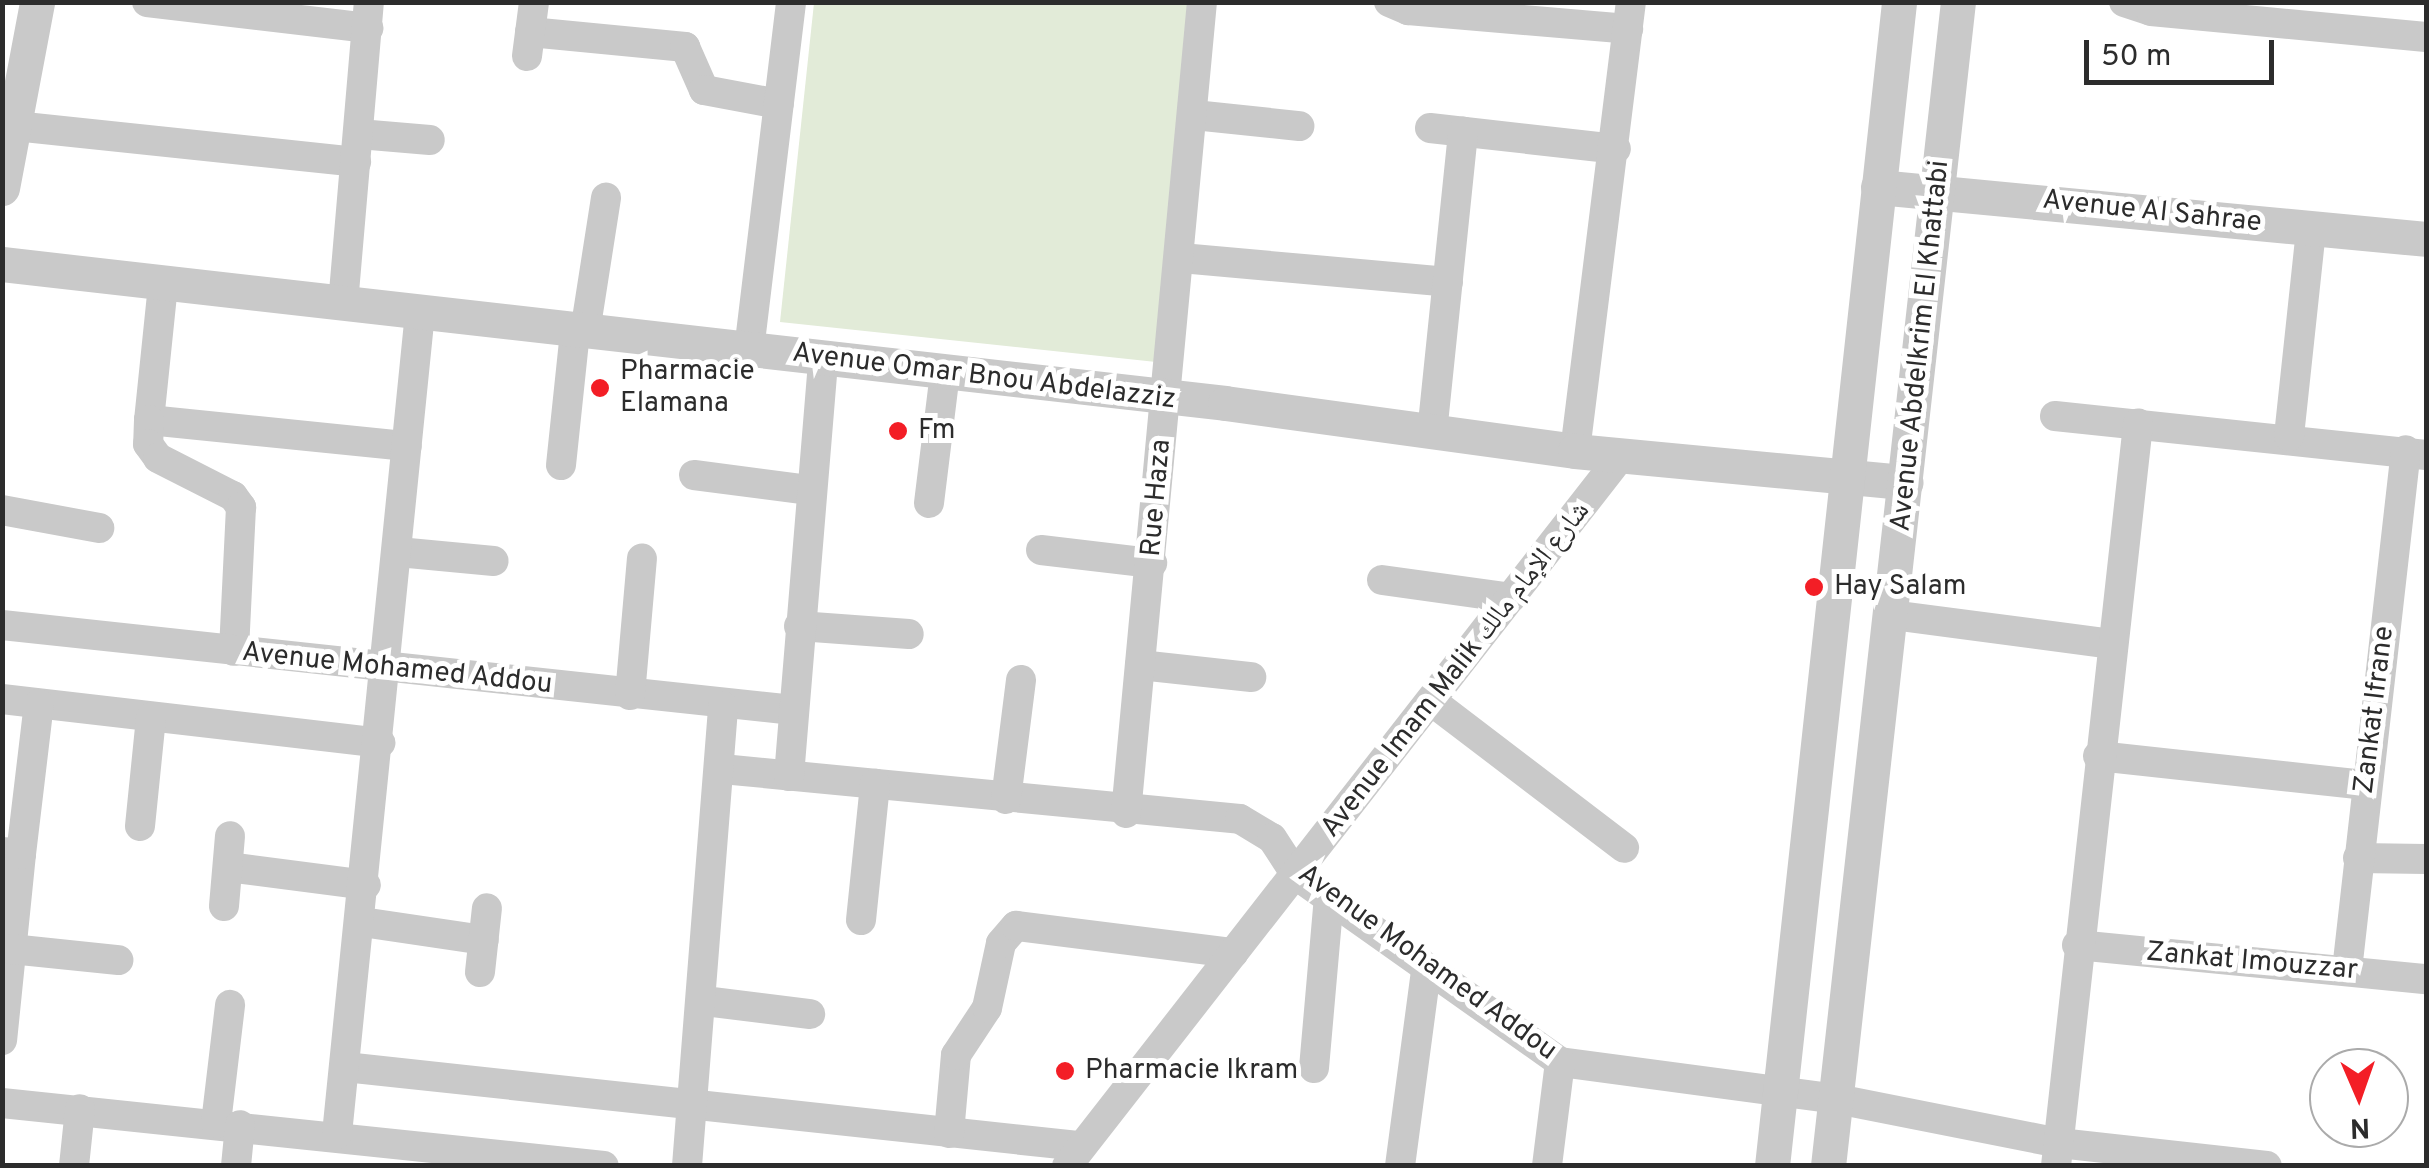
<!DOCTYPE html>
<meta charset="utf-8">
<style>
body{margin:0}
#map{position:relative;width:2429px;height:1168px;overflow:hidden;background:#fff;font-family:Overpass,"Noto Naskh Arabic",sans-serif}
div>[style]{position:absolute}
.green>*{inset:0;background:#e2ebd8}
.minor>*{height:30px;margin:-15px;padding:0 15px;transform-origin:15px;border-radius:15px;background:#c9c9c9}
.tertiary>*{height:35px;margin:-17.5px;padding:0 17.5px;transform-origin:17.5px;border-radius:17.5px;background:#c9c9c9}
.dots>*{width:28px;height:28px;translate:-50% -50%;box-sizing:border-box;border:5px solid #fff;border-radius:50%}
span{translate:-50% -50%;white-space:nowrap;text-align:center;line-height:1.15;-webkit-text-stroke:10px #fff;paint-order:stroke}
.street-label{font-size:28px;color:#2c2c2c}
.poi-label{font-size:28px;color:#2c2c2c}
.left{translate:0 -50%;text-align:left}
.frame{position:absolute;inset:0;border:5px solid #2c2c2c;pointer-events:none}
.north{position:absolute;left:2309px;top:1048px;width:100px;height:100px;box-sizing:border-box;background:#fff;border:2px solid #ababab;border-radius:50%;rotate:178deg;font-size:28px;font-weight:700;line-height:40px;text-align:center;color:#2c2c2c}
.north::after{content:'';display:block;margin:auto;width:35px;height:45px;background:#f31e26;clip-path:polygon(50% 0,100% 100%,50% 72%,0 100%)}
.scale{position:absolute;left:2084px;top:40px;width:190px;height:45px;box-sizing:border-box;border:5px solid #2c2c2c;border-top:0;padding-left:12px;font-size:30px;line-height:35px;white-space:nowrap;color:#2c2c2c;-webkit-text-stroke:8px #fff;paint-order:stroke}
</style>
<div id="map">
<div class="green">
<div style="clip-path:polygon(814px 3px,1194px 3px,1156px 362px,780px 322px)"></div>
</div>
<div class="minor">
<div style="left:147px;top:2px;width:223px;rotate:6.7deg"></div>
<div style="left:1389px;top:2px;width:21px;rotate:23deg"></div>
<div style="left:1408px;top:10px;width:221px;rotate:4.9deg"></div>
<div style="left:2124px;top:2px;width:28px;rotate:18deg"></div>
<div style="left:2151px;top:11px;width:276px;rotate:5.4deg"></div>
<div style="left:530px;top:32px;width:156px;rotate:5.5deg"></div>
<div style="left:685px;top:47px;width:47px;rotate:66.2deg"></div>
<div style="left:704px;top:90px;width:76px;rotate:10.6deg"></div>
<div style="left:527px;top:56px;width:54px;rotate:-82.6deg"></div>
<div style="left:1194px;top:115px;width:106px;rotate:6deg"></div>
<div style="left:15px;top:126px;width:343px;rotate:6deg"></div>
<div style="left:1430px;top:128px;width:187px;rotate:6.4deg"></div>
<div style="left:359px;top:134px;width:71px;rotate:4.8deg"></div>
<div style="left:1181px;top:258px;width:268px;rotate:5.1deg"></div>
<div style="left:163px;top:285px;width:136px;rotate:95.9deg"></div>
<div style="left:149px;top:420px;width:259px;rotate:5.8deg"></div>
<div style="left:343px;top:304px;width:303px;rotate:-85.1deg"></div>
<div style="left:585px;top:332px;width:136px;rotate:-81.1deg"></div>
<div style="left:749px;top:350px;width:351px;rotate:-83.1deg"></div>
<div style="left:2055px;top:416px;width:373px;rotate:6deg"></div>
<div style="left:149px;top:420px;width:24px;rotate:92deg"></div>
<div style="left:148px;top:444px;width:17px;rotate:54deg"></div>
<div style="left:158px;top:458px;width:84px;rotate:26.9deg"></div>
<div style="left:233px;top:496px;width:14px;rotate:54deg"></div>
<div style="left:241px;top:507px;width:144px;rotate:92.8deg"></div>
<div style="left:1432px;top:433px;width:303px;rotate:-84.1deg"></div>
<div style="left:2289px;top:436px;width:208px;rotate:-83.9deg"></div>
<div style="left:1575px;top:451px;width:452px;rotate:-82.9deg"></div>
<div style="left:561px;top:465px;width:135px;rotate:-84deg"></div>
<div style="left:694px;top:475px;width:117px;rotate:7.4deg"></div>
<div style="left:929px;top:503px;width:132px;rotate:-83deg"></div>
<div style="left:2px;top:510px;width:99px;rotate:10.5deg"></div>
<div style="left:1041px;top:550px;width:112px;rotate:6.7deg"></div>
<div style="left:398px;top:552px;width:96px;rotate:5.4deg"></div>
<div style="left:1382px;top:580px;width:130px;rotate:7.9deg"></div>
<div style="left:1892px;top:615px;width:221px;rotate:7.5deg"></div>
<div style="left:2px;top:625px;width:796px;rotate:6.13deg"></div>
<div style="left:799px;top:626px;width:110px;rotate:4.2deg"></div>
<div style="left:1140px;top:665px;width:112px;rotate:6.2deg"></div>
<div style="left:630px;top:695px;width:137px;rotate:-85deg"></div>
<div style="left:2px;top:699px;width:381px;rotate:6.6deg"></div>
<div style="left:1434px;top:703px;width:239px;rotate:37.3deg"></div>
<div style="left:2098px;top:756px;width:270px;rotate:6.2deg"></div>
<div style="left:722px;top:769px;width:520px;rotate:5.51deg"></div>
<div style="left:1240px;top:819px;width:37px;rotate:31deg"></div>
<div style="left:1272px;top:838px;width:44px;rotate:57deg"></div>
<div style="left:1296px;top:875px;width:324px;rotate:35.3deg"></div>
<div style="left:1560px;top:1062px;width:279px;rotate:7.6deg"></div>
<div style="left:1837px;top:1099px;width:226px;rotate:11.2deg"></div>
<div style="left:2059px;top:1143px;width:209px;rotate:6.3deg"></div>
<div style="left:789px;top:776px;width:419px;rotate:-85.3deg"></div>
<div style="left:1006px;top:799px;width:120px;rotate:-82.8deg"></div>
<div style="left:1126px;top:813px;width:815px;rotate:-84.65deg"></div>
<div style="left:140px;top:826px;width:109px;rotate:-84.2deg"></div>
<div style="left:2px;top:852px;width:19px;rotate:6deg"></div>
<div style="left:21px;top:854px;width:187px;rotate:95.8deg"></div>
<div style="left:21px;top:854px;width:151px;rotate:-83.2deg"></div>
<div style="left:2358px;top:858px;width:68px;rotate:0.8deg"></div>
<div style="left:228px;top:867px;width:139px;rotate:7.4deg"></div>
<div style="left:224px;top:906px;width:70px;rotate:-85.1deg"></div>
<div style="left:861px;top:920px;width:137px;rotate:-84.1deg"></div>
<div style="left:362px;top:922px;width:123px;rotate:8.4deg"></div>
<div style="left:2077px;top:945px;width:351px;rotate:5.6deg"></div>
<div style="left:11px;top:949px;width:108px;rotate:5.9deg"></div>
<div style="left:2347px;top:970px;width:523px;rotate:-83.53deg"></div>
<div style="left:480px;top:972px;width:64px;rotate:-83.8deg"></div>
<div style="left:704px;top:1001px;width:107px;rotate:7deg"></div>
<div style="left:345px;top:1067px;width:737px;rotate:6.15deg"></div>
<div style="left:1314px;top:1068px;width:172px;rotate:-85deg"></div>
<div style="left:2px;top:1103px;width:605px;rotate:5.97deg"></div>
<div style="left:216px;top:1123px;width:119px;rotate:-83.2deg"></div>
<div style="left:949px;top:1133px;width:78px;rotate:-84.9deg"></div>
<div style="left:956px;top:1055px;width:56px;rotate:-56.6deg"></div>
<div style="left:987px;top:1008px;width:66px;rotate:-77.8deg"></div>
<div style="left:1001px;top:943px;width:23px;rotate:-49deg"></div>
<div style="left:1016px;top:926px;width:219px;rotate:7.1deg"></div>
<div style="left:337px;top:1134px;width:826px;rotate:-84.23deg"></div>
<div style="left:74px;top:1166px;width:57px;rotate:-84deg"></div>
<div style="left:236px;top:1166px;width:41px;rotate:-84.4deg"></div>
<div style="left:687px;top:1166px;width:461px;rotate:-85.5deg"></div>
<div style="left:1067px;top:1166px;width:901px;rotate:-52.04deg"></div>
<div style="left:1400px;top:1166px;width:198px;rotate:-82.4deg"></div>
<div style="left:1547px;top:1166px;width:105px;rotate:-82.9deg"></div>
<div style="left:2056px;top:1166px;width:747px;rotate:-83.69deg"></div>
</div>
<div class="tertiary">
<div style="left:1878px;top:187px;width:550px;rotate:5.42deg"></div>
<div style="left:2px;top:188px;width:189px;rotate:-79.3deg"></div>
<div style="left:2px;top:264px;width:1231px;rotate:6.48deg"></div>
<div style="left:1225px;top:403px;width:353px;rotate:7.8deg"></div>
<div style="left:1575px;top:451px;width:332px;rotate:5.4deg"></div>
<div style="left:1772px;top:1166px;width:1171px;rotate:-83.77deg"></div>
<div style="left:1828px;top:1166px;width:1171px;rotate:-83.63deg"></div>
</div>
<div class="dots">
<div style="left:600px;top:388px;background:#f31e26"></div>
<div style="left:898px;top:431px;background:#f31e26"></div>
<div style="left:1814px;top:587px;background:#f31e26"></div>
<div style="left:1065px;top:1071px;background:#f31e26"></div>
</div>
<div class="street-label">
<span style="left:2152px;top:212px;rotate:6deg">Avenue Al Sahrae</span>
<span style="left:1921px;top:346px;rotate:-84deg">Avenue Abdelkrim El Khattabi</span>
<span style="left:984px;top:377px;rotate:7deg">Avenue Omar Bnou Abdelazziz</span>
<span style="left:1157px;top:498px;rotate:-85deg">Rue Haza</span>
<span style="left:397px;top:669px;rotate:6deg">Avenue Mohamed Addou</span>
<span style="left:1456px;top:670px;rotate:-52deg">Avenue Imam Malik شارع الإمام مالك</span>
<span style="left:2375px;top:710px;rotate:-83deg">Zankat Ifrane</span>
<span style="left:2252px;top:962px;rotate:5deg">Zankat Imouzzar</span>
<span style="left:1427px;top:963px;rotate:36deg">Avenue Mohamed Addou</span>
</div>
<div class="poi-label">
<span class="left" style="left:620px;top:388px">Pharmacie<br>Elamana</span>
<span class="left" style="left:918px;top:431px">Fm</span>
<span class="left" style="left:1834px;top:587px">Hay Salam</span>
<span class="left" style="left:1085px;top:1071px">Pharmacie Ikram</span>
</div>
<div class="frame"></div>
<div class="north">N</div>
<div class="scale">50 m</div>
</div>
